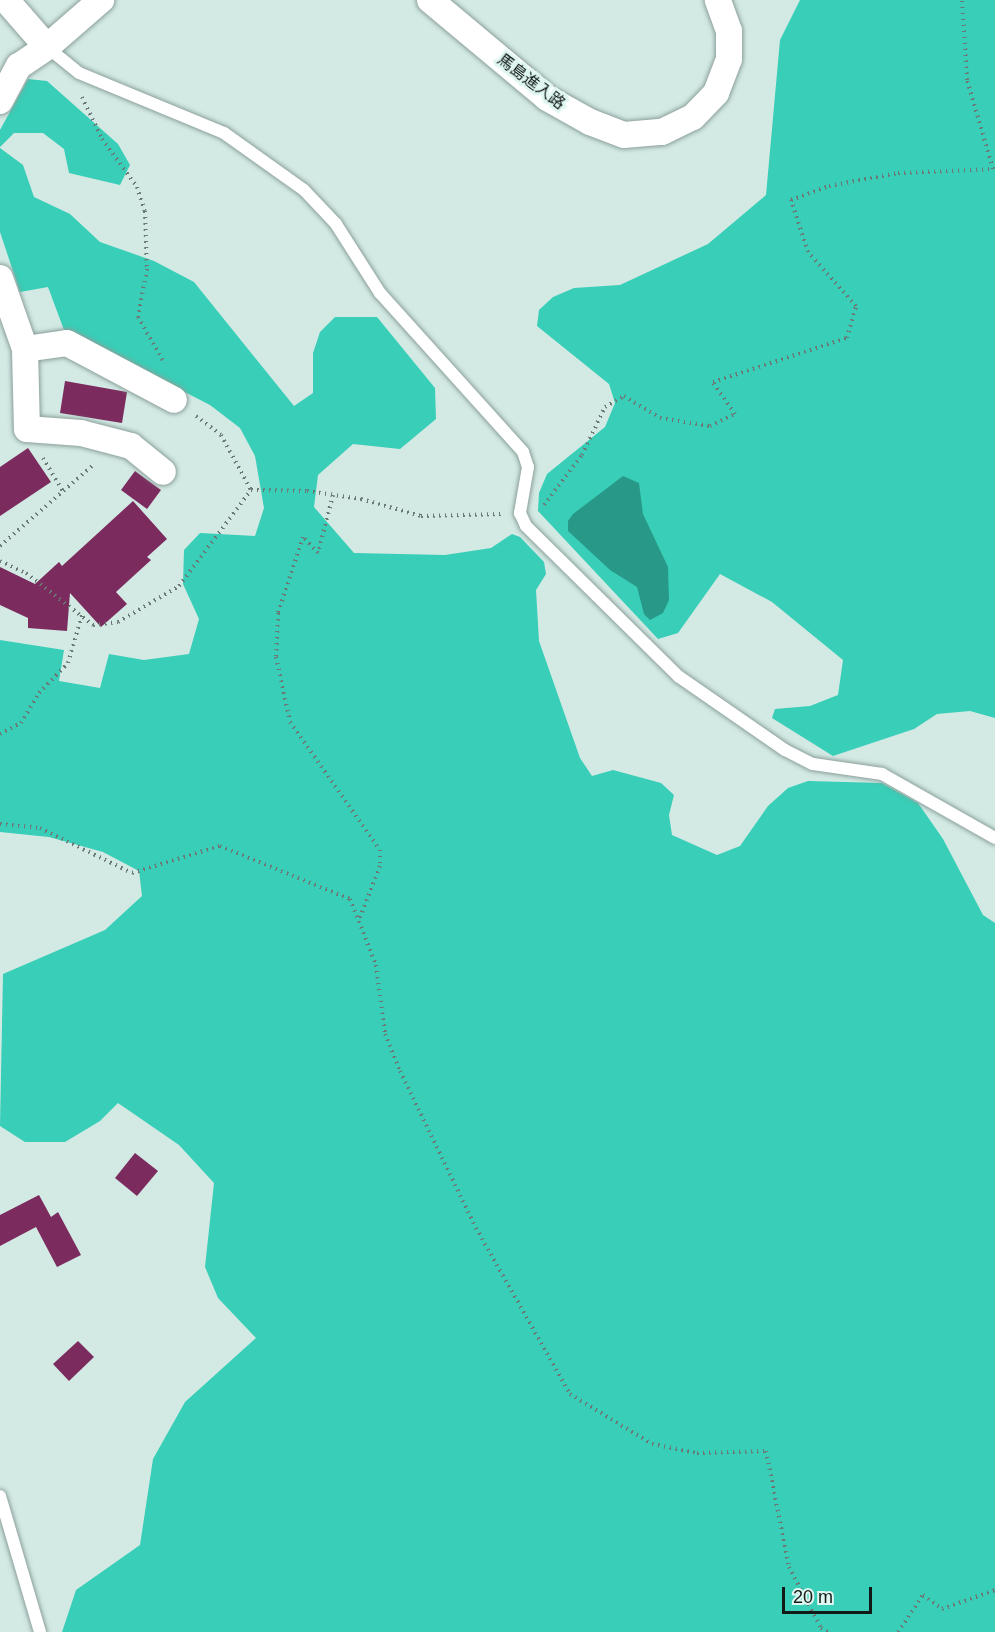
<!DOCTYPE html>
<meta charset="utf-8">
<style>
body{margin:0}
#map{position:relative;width:995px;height:1632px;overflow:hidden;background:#d3e9e4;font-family:Helvetica,"Noto Sans JP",sans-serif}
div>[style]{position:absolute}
.forest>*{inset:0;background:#38ceb7}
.water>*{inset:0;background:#289988}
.building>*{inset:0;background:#7b2b5e}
.path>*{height:4px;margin-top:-2px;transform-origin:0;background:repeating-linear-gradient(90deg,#6b7976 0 1.5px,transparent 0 6px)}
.roads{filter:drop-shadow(0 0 2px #8ba09b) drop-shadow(0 0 2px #8ba09b)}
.service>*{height:12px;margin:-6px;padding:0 6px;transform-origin:6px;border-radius:6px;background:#fff}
.minor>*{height:26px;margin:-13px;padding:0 13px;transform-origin:13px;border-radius:13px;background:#fff}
span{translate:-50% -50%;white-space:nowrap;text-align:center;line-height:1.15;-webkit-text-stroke:6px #e0f7f1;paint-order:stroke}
.street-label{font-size:16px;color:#121a18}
.scale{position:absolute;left:782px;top:1587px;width:90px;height:27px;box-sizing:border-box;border:3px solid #121a18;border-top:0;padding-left:8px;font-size:18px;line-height:21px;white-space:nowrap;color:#121a18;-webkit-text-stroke:4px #e0f7f1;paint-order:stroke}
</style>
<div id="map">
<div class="forest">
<div style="clip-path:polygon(800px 0,995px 0,995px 718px,970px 711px,937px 714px,914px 729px,833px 756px,772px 718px,775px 709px,810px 706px,838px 695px,843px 660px,772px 602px,720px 574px,678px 633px,658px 639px,538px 511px,539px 493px,547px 474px,605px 427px,615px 403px,609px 384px,537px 326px,539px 310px,553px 297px,574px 288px,620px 285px,708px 244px,766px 195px,780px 40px)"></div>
<div style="clip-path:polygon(28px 79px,47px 81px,118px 144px,130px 165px,120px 185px,69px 173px,64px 149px,43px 133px,14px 133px,0 147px,0 130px)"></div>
<div style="clip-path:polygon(0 148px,23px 165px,34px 197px,70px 214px,100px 242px,154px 261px,194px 282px,294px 406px,313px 393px,313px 353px,320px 332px,335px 317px,377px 317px,435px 388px,436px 419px,400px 449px,353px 444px,318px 475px,314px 507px,354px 553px,445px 555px,491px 548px,512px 534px,520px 537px,544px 562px,546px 574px,536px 590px,539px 641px,580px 758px,592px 776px,613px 770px,661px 783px,674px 795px,669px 815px,672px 835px,717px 855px,740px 846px,768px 806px,788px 788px,808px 781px,882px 783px,918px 803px,943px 839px,983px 915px,995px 923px,995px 1632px,62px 1632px,76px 1590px,140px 1545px,153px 1459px,185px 1402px,256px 1338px,218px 1298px,205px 1267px,214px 1183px,179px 1145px,118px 1103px,100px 1121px,65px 1142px,25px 1142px,0 1126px,3px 974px,105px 930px,142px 896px,139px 871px,103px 852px,49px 837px,0 832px,0 640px,64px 650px,59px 681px,100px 688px,109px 654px,144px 660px,189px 654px,199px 619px,183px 584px,184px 550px,200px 533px,255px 536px,264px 508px,255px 456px,240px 428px,210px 405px,64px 330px,48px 287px,20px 292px,0 232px)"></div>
</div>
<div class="water">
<div style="clip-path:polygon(623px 476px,639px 483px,643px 514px,668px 567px,669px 600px,663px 613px,650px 620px,644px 614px,637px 587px,610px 570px,568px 531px,568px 521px,573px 514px)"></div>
</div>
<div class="building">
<div style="clip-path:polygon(65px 381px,127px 392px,122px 423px,60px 413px)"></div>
<div style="clip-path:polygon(28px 448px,51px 482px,0 516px,0 467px)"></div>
<div style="clip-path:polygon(135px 471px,161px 490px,147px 509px,121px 490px)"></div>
<div style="clip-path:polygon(133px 501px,167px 539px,147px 557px,151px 560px,116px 592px,127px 604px,101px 627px,70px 593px,67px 631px,28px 628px,28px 618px,0 605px,0 567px,35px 584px,59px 562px,62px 566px)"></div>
<div style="clip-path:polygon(135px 1153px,158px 1171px,137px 1196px,115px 1178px)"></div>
<div style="clip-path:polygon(39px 1195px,51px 1217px,58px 1212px,81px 1255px,57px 1267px,36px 1227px,0 1246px,0 1215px)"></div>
<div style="clip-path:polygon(78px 1341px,94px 1357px,69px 1381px,53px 1364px)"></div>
</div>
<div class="path">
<div style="left:82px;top:97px;width:47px;rotate:64.5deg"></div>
<div style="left:102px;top:139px;width:59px;rotate:53.9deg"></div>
<div style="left:137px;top:187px;width:25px;rotate:72deg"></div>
<div style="left:145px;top:211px;width:58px;rotate:88deg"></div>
<div style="left:147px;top:269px;width:49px;rotate:100.6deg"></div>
<div style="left:138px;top:317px;width:54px;rotate:60.1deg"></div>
<div style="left:196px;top:416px;width:31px;rotate:37deg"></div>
<div style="left:221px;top:435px;width:63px;rotate:61.4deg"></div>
<div style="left:43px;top:458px;width:39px;rotate:59deg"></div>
<div style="left:333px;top:495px;width:60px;rotate:104.5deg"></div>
<div style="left:318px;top:553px;width:22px;rotate:-133deg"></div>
<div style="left:303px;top:537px;width:80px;rotate:108.2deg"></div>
<div style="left:278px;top:613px;width:44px;rotate:92.6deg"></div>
<div style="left:276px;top:657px;width:66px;rotate:77.8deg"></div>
<div style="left:290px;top:722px;width:156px;rotate:54.9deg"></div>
<div style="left:380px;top:850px;width:16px;rotate:90deg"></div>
<div style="left:380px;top:866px;width:58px;rotate:111.3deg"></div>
<div style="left:544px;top:505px;width:63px;rotate:-52.8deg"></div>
<div style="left:582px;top:455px;width:53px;rotate:-64.4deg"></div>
<div style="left:605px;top:407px;width:22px;rotate:-30deg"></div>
<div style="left:624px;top:396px;width:42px;rotate:31.4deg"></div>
<div style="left:660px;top:418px;width:51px;rotate:9.1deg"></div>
<div style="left:710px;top:426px;width:28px;rotate:-26deg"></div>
<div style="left:735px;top:414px;width:39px;rotate:-125deg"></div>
<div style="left:713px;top:382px;width:141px;rotate:-18.2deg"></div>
<div style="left:847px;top:338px;width:33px;rotate:-74deg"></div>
<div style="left:856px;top:306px;width:72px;rotate:-131.6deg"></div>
<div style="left:808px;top:252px;width:55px;rotate:-108.1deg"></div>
<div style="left:791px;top:200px;width:40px;rotate:-20.2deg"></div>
<div style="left:829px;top:186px;width:70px;rotate:-10.7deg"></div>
<div style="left:898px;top:173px;width:95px;rotate:-2.4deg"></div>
<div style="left:993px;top:169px;width:93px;rotate:-106.3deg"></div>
<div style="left:967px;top:80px;width:80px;rotate:-93.6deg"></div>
<div style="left:0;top:546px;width:122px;rotate:-41deg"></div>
<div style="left:0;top:561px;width:29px;rotate:25deg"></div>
<div style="left:26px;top:573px;width:85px;rotate:37.8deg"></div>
<div style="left:93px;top:625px;width:25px;rotate:-7deg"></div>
<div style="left:118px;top:622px;width:71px;rotate:-30.5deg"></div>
<div style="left:179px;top:586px;width:120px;rotate:-53.1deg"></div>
<div style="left:251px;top:490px;width:56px;rotate:1deg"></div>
<div style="left:307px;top:491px;width:55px;rotate:8.4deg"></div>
<div style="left:361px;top:499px;width:62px;rotate:15.8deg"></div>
<div style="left:421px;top:516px;width:80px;rotate:-1.4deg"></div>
<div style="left:0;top:734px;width:24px;rotate:-28deg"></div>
<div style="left:21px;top:723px;width:35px;rotate:-59deg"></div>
<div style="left:39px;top:693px;width:42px;rotate:-46deg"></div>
<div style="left:68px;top:663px;width:50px;rotate:-73.7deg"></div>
<div style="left:0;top:824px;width:40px;rotate:5.7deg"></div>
<div style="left:40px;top:828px;width:102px;rotate:26.1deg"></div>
<div style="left:132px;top:873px;width:92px;rotate:-17.1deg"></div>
<div style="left:220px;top:846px;width:140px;rotate:22.2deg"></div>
<div style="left:350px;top:899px;width:71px;rotate:68.5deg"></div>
<div style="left:376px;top:965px;width:70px;rotate:82.6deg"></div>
<div style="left:385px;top:1034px;width:40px;rotate:68deg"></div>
<div style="left:400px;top:1071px;width:174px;rotate:64.2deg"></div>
<div style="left:476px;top:1228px;width:191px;rotate:60.5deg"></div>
<div style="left:570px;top:1394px;width:96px;rotate:31.4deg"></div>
<div style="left:652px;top:1444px;width:46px;rotate:11.3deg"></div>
<div style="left:697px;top:1453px;width:69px;rotate:-1.7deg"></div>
<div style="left:766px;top:1451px;width:118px;rotate:78.8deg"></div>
<div style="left:789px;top:1567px;width:69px;rotate:62.3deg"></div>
<div style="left:821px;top:1628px;width:8px;rotate:30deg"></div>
<div style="left:898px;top:1632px;width:45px;rotate:-56deg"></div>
<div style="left:923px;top:1595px;width:24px;rotate:36deg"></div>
<div style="left:942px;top:1609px;width:56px;rotate:-19.7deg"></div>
</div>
<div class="roads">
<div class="service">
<div style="left:47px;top:47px;width:41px;rotate:39.1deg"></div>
<div style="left:79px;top:73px;width:157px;rotate:22.5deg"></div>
<div style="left:224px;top:133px;width:98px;rotate:35.5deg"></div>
<div style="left:304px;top:190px;width:47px;rotate:46.7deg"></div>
<div style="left:336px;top:224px;width:82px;rotate:57.5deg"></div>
<div style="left:380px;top:293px;width:214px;rotate:48deg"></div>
<div style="left:523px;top:452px;width:16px;rotate:72deg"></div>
<div style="left:528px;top:467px;width:47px;rotate:99.9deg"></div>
<div style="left:520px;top:513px;width:14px;rotate:65deg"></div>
<div style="left:526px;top:526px;width:214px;rotate:44.6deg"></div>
<div style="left:678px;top:676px;width:130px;rotate:34.7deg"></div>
<div style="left:785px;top:750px;width:31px;rotate:27deg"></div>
<div style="left:813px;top:764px;width:70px;rotate:8.2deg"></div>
<div style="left:882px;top:774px;width:130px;rotate:29.5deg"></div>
<div style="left:0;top:1496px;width:142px;rotate:73.6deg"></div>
</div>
<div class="minor">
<div style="left:6px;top:0;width:62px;rotate:48.9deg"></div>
<div style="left:47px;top:47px;width:72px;rotate:-41deg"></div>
<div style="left:430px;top:0;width:153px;rotate:39.9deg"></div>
<div style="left:547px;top:98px;width:49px;rotate:29.2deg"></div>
<div style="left:590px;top:122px;width:36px;rotate:21deg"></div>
<div style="left:624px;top:135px;width:38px;rotate:-5deg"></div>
<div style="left:662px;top:132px;width:34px;rotate:-26deg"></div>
<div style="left:693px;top:117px;width:33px;rotate:-46deg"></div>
<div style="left:716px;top:93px;width:36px;rotate:-69deg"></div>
<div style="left:729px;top:59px;width:28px;rotate:-90deg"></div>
<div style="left:729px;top:31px;width:33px;rotate:-110deg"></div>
<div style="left:0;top:101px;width:40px;rotate:-62deg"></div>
<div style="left:19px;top:66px;width:34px;rotate:-34deg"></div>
<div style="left:0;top:278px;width:75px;rotate:70.6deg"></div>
<div style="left:25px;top:349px;width:80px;rotate:88.6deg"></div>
<div style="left:27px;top:429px;width:54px;rotate:4.2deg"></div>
<div style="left:81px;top:433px;width:52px;rotate:14.6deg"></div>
<div style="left:131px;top:446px;width:41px;rotate:39.1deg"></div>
<div style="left:25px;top:349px;width:42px;rotate:-8.1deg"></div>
<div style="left:67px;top:343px;width:121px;rotate:28deg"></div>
</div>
</div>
<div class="street-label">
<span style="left:531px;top:82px;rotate:37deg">馬島進入路</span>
</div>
<div class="scale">20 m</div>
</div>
